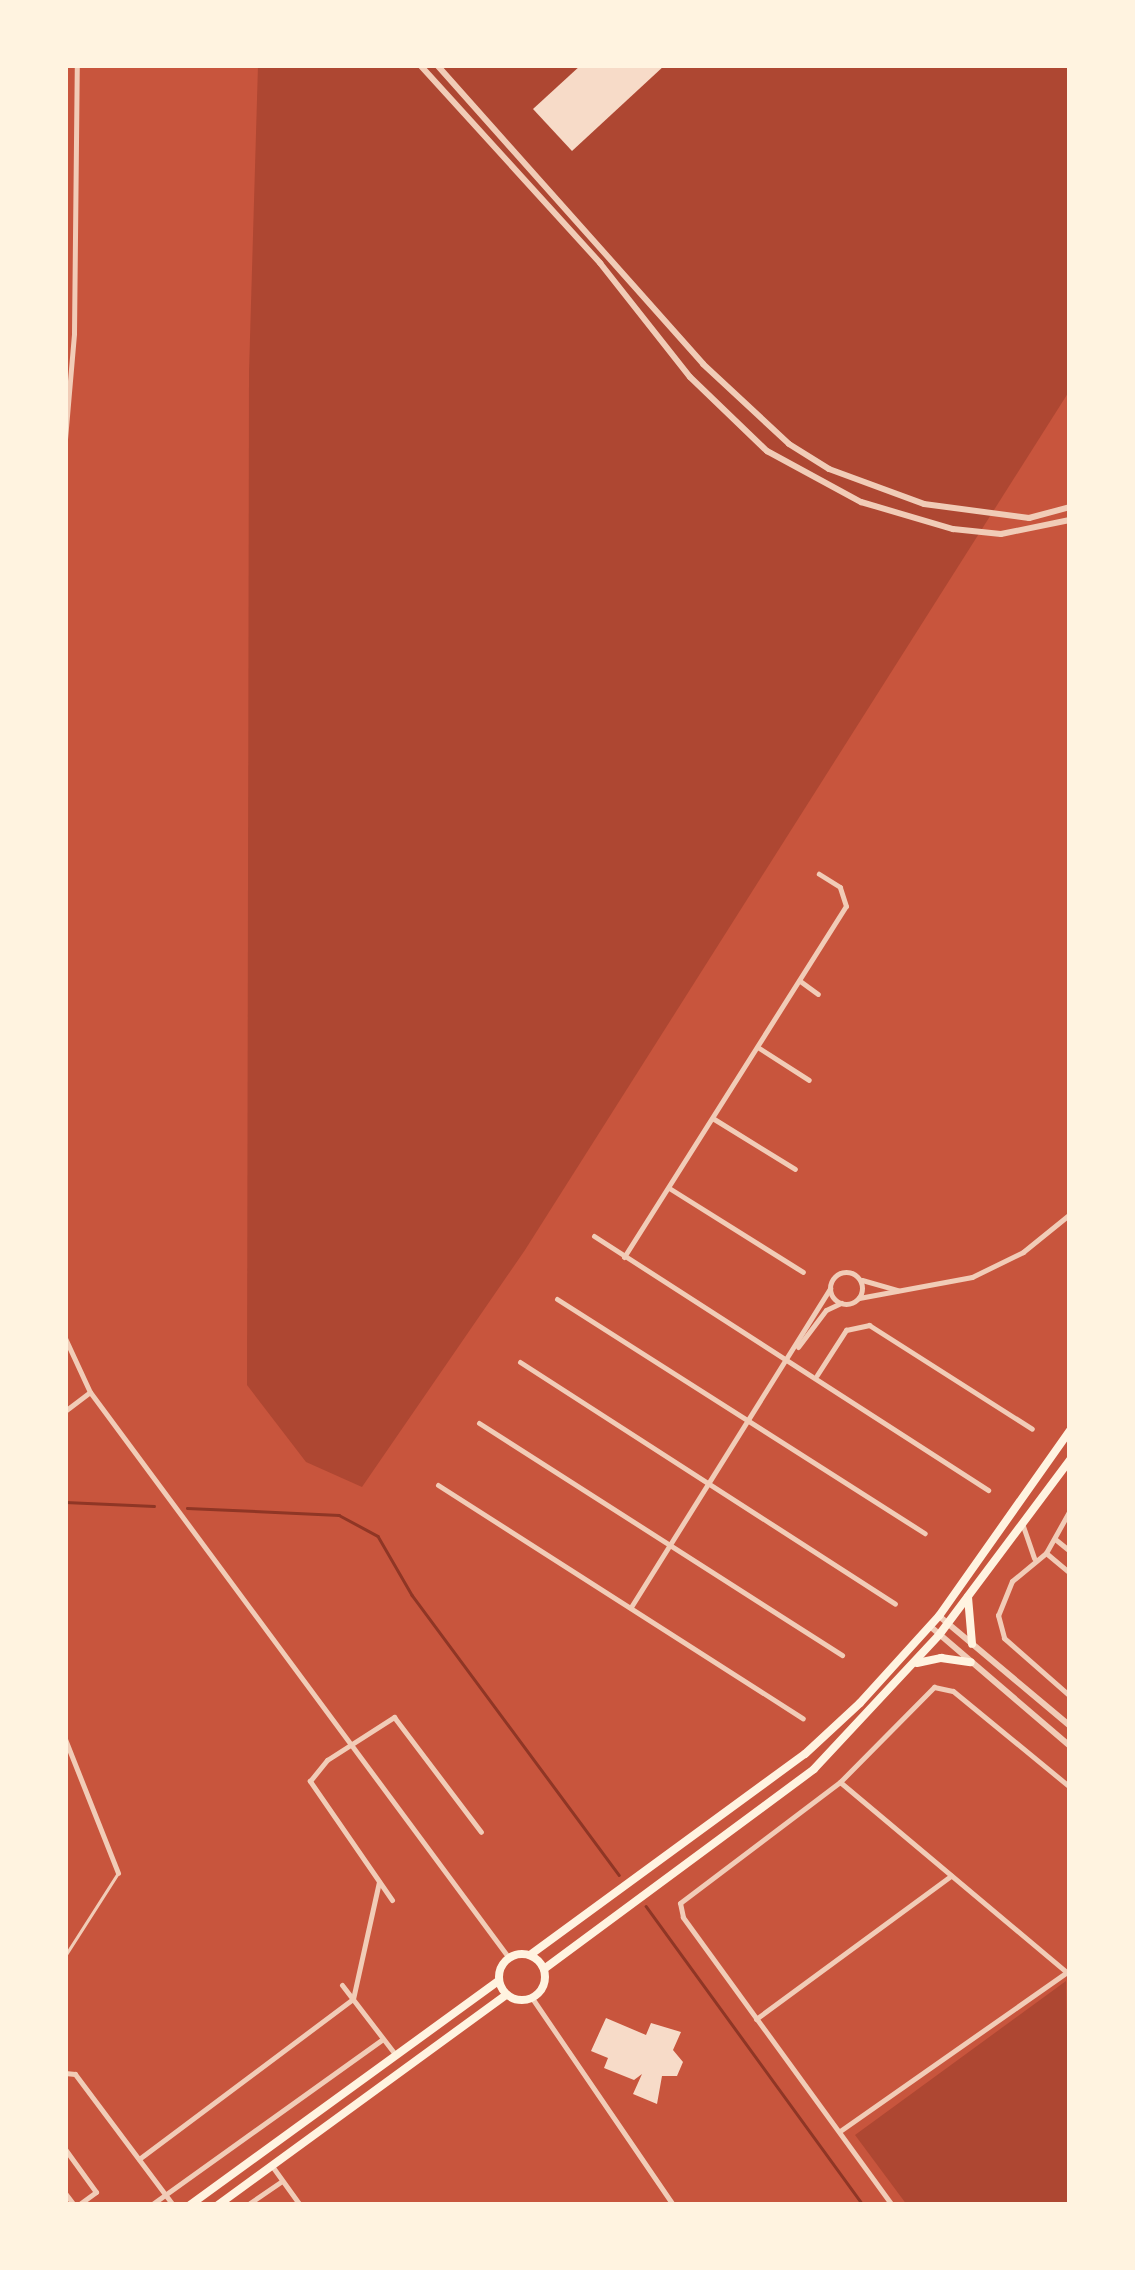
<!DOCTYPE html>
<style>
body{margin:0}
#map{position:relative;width:1135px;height:2270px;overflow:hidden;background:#c8553d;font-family:"Crimson Pro",serif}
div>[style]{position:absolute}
.green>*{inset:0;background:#ae4732}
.stream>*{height:2.5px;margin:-1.25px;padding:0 1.25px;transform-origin:1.25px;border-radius:1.25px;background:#8f3625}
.building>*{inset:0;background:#f7dbc8}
.service>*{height:2.5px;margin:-1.25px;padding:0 1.25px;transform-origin:1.25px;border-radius:1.25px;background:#f1ccb7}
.minor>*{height:5px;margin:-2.5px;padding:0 2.5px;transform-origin:2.5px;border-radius:2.5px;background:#f1ccb7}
.minor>.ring{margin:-2.5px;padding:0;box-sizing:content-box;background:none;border:5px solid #f1ccb7;border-radius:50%}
.tertiary>*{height:6px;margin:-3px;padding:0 3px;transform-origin:3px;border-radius:3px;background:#f1ccb7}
.secondary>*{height:8px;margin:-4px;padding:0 4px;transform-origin:4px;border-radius:4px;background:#fff3e0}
.secondary>.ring{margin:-4px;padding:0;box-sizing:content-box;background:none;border:8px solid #fff3e0;border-radius:50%}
span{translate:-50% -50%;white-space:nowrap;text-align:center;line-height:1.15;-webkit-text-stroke:8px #fff3e0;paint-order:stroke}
.frame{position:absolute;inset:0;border:68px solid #fff3e0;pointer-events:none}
</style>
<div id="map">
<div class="green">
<div style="clip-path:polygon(258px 65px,1070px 65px,1070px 390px,525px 1250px,362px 1487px,306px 1462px,247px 1385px,249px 372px)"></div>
<div style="clip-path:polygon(1066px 1981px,1070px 2202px,907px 2205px,855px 2135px)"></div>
</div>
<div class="stream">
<div style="left:65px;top:1502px;width:89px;rotate:2.6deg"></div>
<div style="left:187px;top:1508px;width:152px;rotate:2.6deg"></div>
<div style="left:339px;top:1515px;width:44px;rotate:28.3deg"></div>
<div style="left:378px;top:1536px;width:68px;rotate:60deg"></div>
<div style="left:412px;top:1595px;width:348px;rotate:53.5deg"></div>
<div style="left:646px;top:1906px;width:369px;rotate:54deg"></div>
</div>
<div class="building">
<div style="clip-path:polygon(581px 65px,665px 65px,572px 151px,533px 109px)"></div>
<div style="clip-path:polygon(606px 2018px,646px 2035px,651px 2023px,681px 2032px,673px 2050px,683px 2062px,677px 2076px,662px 2076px,657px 2104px,633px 2094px,642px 2074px,634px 2080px,604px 2068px,608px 2058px,591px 2051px)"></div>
</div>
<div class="service">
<div style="left:65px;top:1956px;width:98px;rotate:-57.4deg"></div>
</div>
<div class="minor">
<div style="left:65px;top:439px;width:106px;rotate:-85.1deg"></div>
<div style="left:74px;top:333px;width:268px;rotate:-89.4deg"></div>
<div style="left:800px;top:981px;width:22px;rotate:36deg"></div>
<div style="left:759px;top:1048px;width:59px;rotate:32.6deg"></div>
<div style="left:714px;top:1119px;width:95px;rotate:31.7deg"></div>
<div style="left:669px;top:1188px;width:158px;rotate:32.1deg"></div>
<div style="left:594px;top:1236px;width:469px;rotate:32.8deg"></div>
<div style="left:624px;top:1257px;width:415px;rotate:-57.7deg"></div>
<div style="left:846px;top:906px;width:20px;rotate:-108deg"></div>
<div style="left:840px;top:887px;width:25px;rotate:-148deg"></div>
<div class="ring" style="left:830px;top:1272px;width:27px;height:27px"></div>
<div style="left:862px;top:1280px;width:37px;rotate:16deg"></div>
<div style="left:859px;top:1298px;width:115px;rotate:-10.5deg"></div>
<div style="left:972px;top:1277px;width:57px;rotate:-26.1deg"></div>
<div style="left:1023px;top:1252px;width:60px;rotate:-39deg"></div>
<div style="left:557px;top:1299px;width:436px;rotate:32.5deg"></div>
<div style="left:65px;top:1338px;width:60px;rotate:65.2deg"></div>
<div style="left:90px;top:1392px;width:704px;rotate:53.49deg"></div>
<div style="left:798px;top:1347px;width:46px;rotate:-52.9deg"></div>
<div style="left:826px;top:1310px;width:17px;rotate:-25deg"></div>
<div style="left:520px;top:1362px;width:446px;rotate:32.8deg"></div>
<div style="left:817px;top:1375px;width:54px;rotate:-57.2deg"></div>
<div style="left:846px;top:1330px;width:24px;rotate:-12deg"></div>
<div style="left:869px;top:1325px;width:193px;rotate:32.5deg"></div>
<div style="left:65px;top:1411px;width:31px;rotate:-37deg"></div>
<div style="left:479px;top:1423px;width:431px;rotate:32.6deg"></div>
<div style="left:438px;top:1485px;width:433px;rotate:32.6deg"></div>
<div style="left:1070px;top:1510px;width:49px;rotate:119.2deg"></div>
<div style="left:1046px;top:1553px;width:44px;rotate:140.5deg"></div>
<div style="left:1012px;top:1581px;width:37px;rotate:112deg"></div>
<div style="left:998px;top:1615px;width:24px;rotate:75deg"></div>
<div style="left:1004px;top:1638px;width:88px;rotate:41.3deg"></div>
<div style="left:1023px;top:1526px;width:34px;rotate:71deg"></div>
<div style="left:1055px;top:1539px;width:19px;rotate:39deg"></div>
<div style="left:1046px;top:1553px;width:31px;rotate:40deg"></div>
<div style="left:631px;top:1607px;width:376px;rotate:-58deg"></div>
<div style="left:65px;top:1739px;width:144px;rotate:68.4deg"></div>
<div style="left:840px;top:1782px;width:300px;rotate:40deg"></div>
<div style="left:392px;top:1900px;width:145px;rotate:-124.6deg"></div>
<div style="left:310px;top:1781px;width:27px;rotate:-51deg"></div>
<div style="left:327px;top:1760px;width:80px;rotate:-32.7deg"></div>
<div style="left:394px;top:1717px;width:144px;rotate:52.9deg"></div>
<div style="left:342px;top:1985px;width:87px;rotate:52.5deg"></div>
<div style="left:532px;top:1998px;width:250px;rotate:55.7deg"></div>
<div style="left:756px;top:2019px;width:242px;rotate:-36.3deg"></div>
<div style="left:65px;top:2073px;width:10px;rotate:6deg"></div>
<div style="left:75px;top:2074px;width:164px;rotate:53.2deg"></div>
<div style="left:840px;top:2131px;width:277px;rotate:-35deg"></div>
<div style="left:65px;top:2149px;width:53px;rotate:54.2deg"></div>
<div style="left:96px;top:2192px;width:22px;rotate:144deg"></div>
<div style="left:139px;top:2159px;width:267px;rotate:-36.8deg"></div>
<div style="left:353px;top:1999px;width:120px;rotate:-77.5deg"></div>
<div style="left:272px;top:2166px;width:48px;rotate:54.3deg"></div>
<div style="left:65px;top:2193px;width:15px;rotate:53deg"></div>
<div style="left:151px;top:2205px;width:285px;rotate:-35.6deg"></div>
<div style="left:247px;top:2205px;width:42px;rotate:-34.4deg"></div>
<div style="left:892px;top:2205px;width:356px;rotate:-126deg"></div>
<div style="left:683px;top:1917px;width:14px;rotate:-102deg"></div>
<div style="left:680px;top:1903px;width:201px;rotate:-37.1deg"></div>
<div style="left:840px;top:1782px;width:134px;rotate:-45.3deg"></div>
<div style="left:934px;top:1687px;width:19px;rotate:12deg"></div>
<div style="left:953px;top:1691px;width:151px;rotate:39.4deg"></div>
</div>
<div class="tertiary">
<div style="left:420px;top:65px;width:268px;rotate:47.7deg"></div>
<div style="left:600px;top:263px;width:145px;rotate:51.7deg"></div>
<div style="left:690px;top:377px;width:107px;rotate:43.9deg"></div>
<div style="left:767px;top:451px;width:107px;rotate:28.5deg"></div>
<div style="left:861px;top:502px;width:96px;rotate:16.4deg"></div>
<div style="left:953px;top:529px;width:48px;rotate:5.9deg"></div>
<div style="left:1001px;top:534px;width:70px;rotate:-11.5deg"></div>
<div style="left:437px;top:65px;width:400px;rotate:48.3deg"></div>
<div style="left:703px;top:364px;width:117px;rotate:42.9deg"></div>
<div style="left:789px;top:444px;width:47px;rotate:32deg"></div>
<div style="left:829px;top:469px;width:101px;rotate:20.2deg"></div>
<div style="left:924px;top:504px;width:106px;rotate:7.6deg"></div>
<div style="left:1029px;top:518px;width:42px;rotate:-15deg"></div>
<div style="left:939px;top:1616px;width:171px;rotate:40deg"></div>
<div style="left:931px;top:1627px;width:183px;rotate:40.6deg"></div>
</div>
<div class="secondary">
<div style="left:968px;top:1597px;width:47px;rotate:85.1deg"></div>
<div style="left:917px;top:1663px;width:25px;rotate:-12deg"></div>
<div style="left:941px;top:1658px;width:30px;rotate:8deg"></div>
<div class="ring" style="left:499px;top:1954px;width:38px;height:38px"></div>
<div style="left:530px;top:1955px;width:341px;rotate:-36.2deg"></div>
<div style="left:805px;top:1754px;width:75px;rotate:-42.8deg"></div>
<div style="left:860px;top:1703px;width:118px;rotate:-47.8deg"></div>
<div style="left:939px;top:1616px;width:228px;rotate:-54.8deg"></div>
<div style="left:544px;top:1969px;width:336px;rotate:-36.5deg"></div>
<div style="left:814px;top:1769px;width:183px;rotate:-47deg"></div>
<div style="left:939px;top:1635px;width:219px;rotate:-53.2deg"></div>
<div style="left:190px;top:2205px;width:381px;rotate:-36deg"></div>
<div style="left:218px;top:2205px;width:356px;rotate:-36.1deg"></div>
</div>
<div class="frame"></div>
</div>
